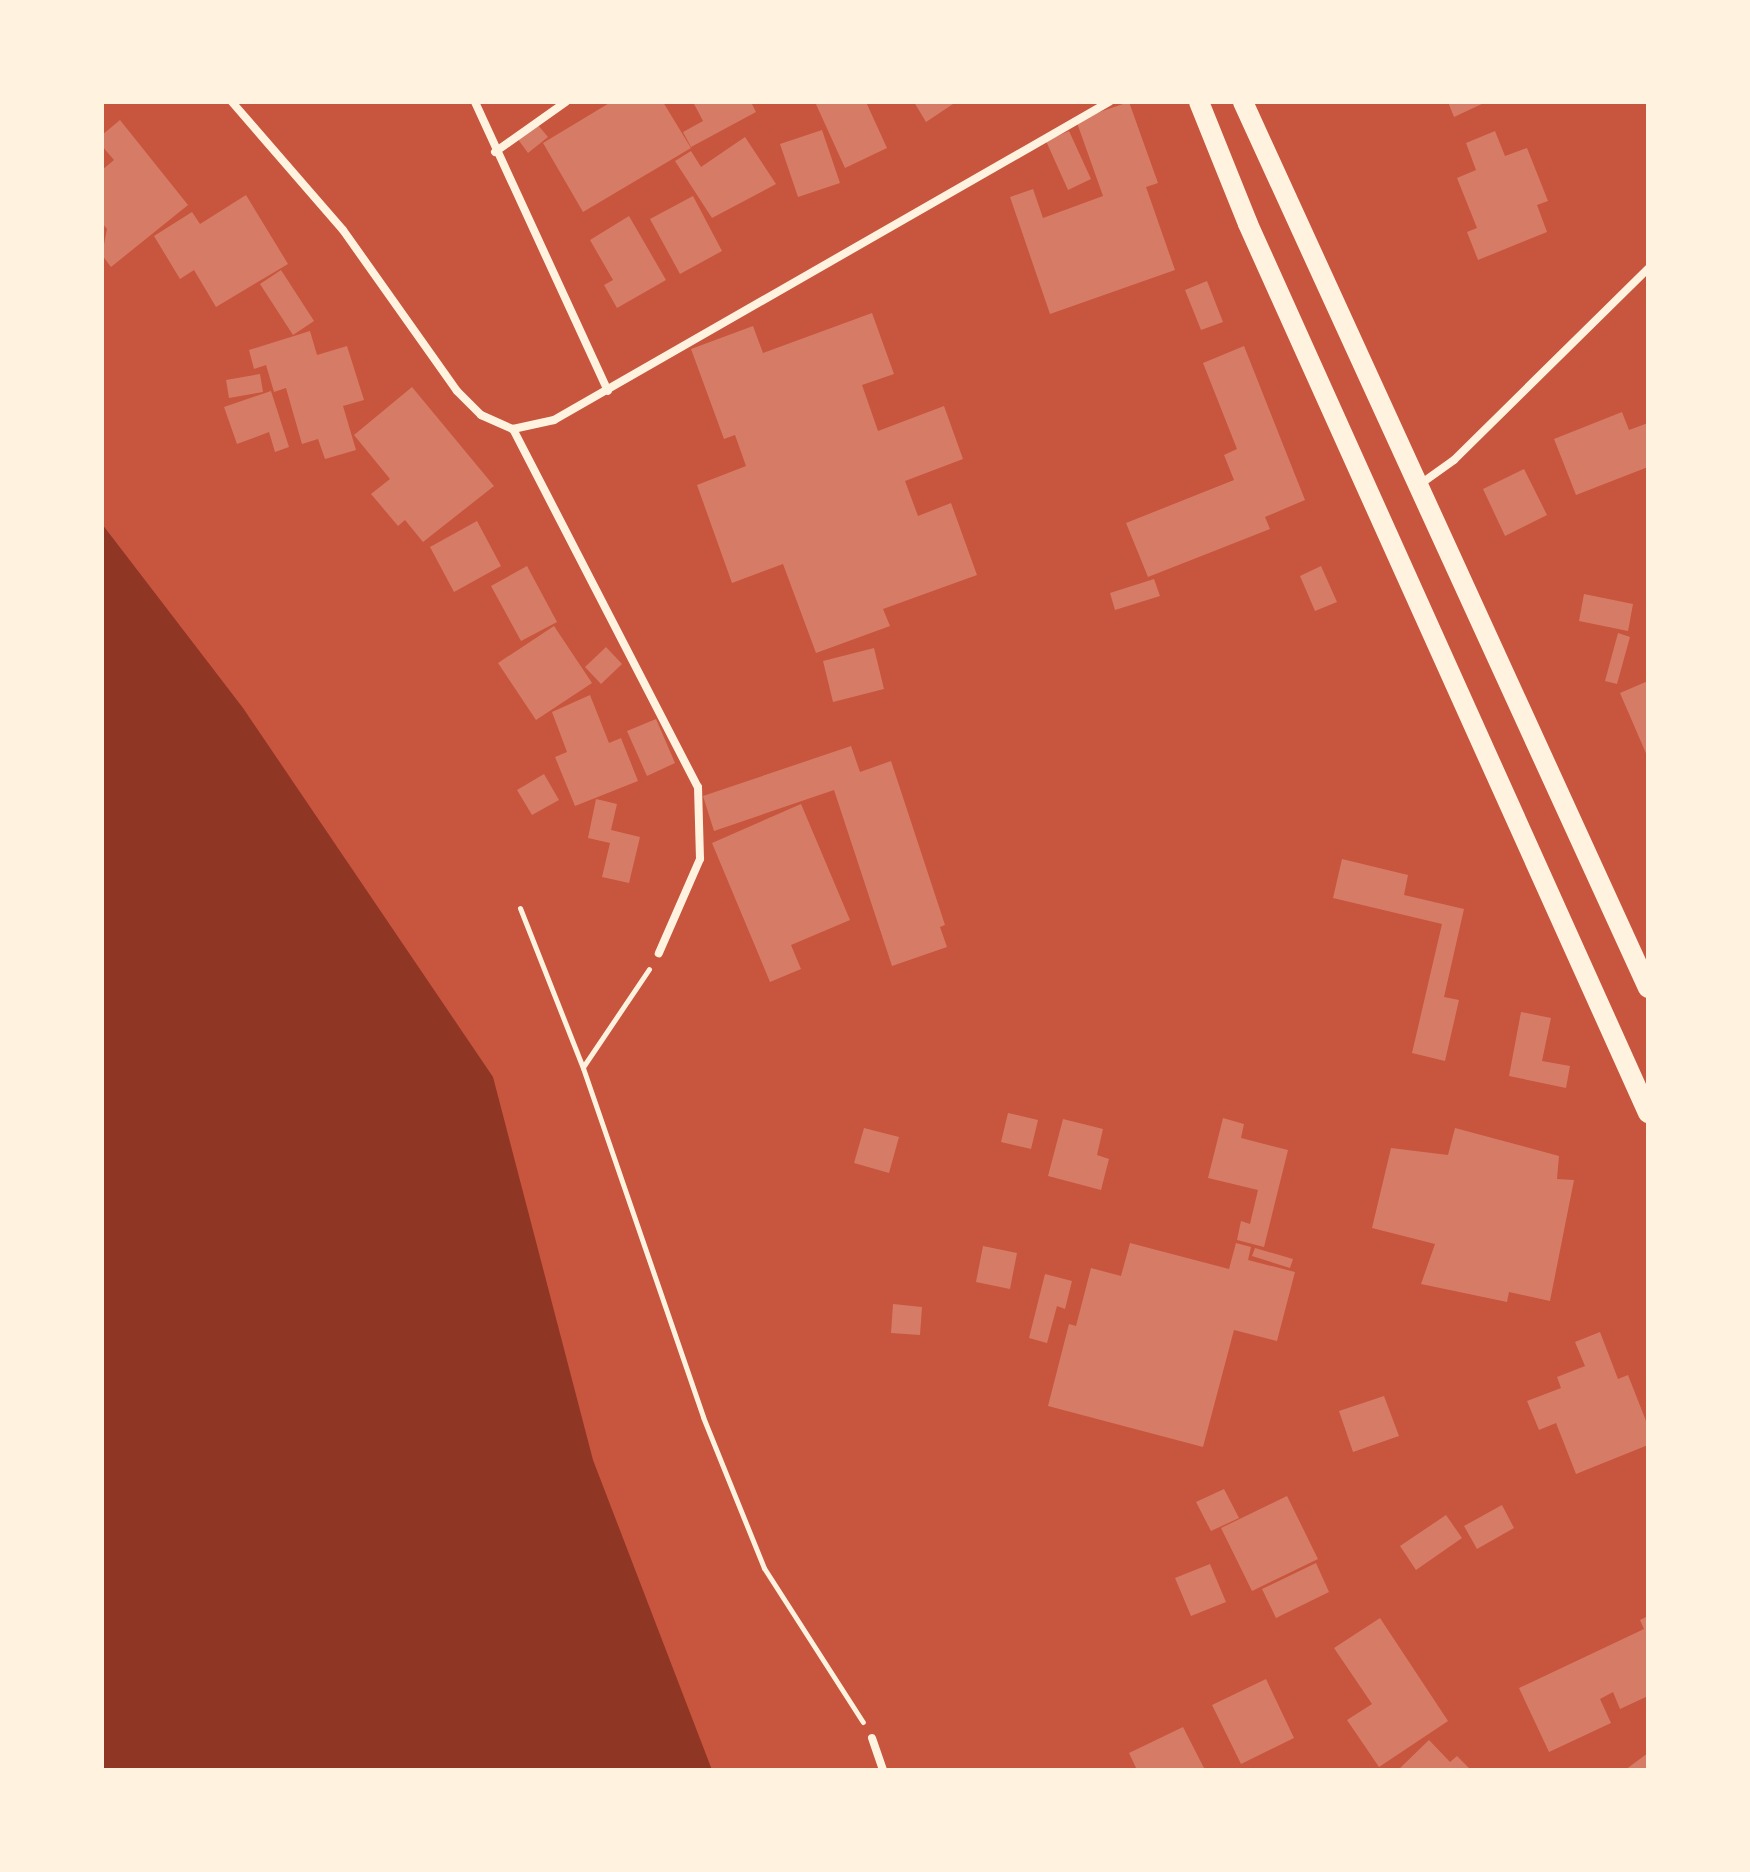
<!DOCTYPE html>
<style>
body{margin:0}
#map{position:relative;width:1750px;height:1872px;overflow:hidden;background:#c8553d;font-family:"Crimson Pro",serif}
div>[style]{position:absolute}
.water>*{inset:0;background:#8f3625}
.building>*{inset:0;background:#d67c66}
.path>*{height:5px;margin:-2.5px;padding:0 2.5px;transform-origin:2.5px;border-radius:2.5px;background:#fff3e0}
.minor>*{height:8px;margin:-4px;padding:0 4px;transform-origin:4px;border-radius:4px;background:#fff3e0}
.primary>*{height:20px;margin:-10px;padding:0 10px;transform-origin:10px;border-radius:10px;background:#fff3e0}
span{translate:-50% -50%;white-space:nowrap;text-align:center;line-height:1.15;-webkit-text-stroke:6px #fff3e0;paint-order:stroke}
.frame{position:absolute;inset:0;border:104px solid #fff3e0;pointer-events:none}
</style>
<div id="map">
<div class="water">
<div style="clip-path:polygon(102px 524px,243px 708px,493px 1077px,593px 1460px,712px 1770px,102px 1770px)"></div>
</div>
<div class="building">
<div style="clip-path:polygon(611px 102px,663px 102px,691px 148px,583px 212px,543px 143px)"></div>
<div style="clip-path:polygon(693px 102px,751px 102px,756px 112px,691px 147px,683px 132px,703px 121px)"></div>
<div style="clip-path:polygon(815px 102px,866px 102px,887px 148px,845px 168px)"></div>
<div style="clip-path:polygon(914px 102px,956px 102px,926px 122px)"></div>
<div style="clip-path:polygon(1129px 102px,1158px 183px,1146px 187px,1175px 270px,1050px 314px,1010px 197px,1033px 189px,1043px 218px,1103px 196px,1076px 120px)"></div>
<div style="clip-path:polygon(1448px 102px,1486px 102px,1454px 117px)"></div>
<div style="clip-path:polygon(120px 120px,188px 205px,111px 267px,102px 255px,107px 229px,102px 223px,102px 170px,114px 160px,102px 146px,102px 135px)"></div>
<div style="clip-path:polygon(537px 124px,548px 137px,528px 153px,517px 138px)"></div>
<div style="clip-path:polygon(822px 130px,840px 183px,798px 197px,780px 144px)"></div>
<div style="clip-path:polygon(1069px 131px,1091px 179px,1068px 190px,1046px 141px)"></div>
<div style="clip-path:polygon(1495px 131px,1505px 156px,1527px 148px,1548px 201px,1537px 205px,1547px 232px,1478px 260px,1467px 232px,1477px 228px,1457px 178px,1476px 170px,1466px 143px)"></div>
<div style="clip-path:polygon(745px 137px,776px 184px,712px 218px,675px 161px,691px 151px,701px 167px)"></div>
<div style="clip-path:polygon(246px 195px,288px 264px,216px 307px,194px 270px,180px 279px,154px 236px,192px 212px,200px 224px)"></div>
<div style="clip-path:polygon(693px 196px,722px 251px,680px 274px,650px 219px)"></div>
<div style="clip-path:polygon(629px 216px,666px 280px,617px 308px,604px 285px,613px 280px,590px 240px)"></div>
<div style="clip-path:polygon(281px 270px,314px 321px,293px 335px,260px 284px)"></div>
<div style="clip-path:polygon(1207px 281px,1223px 322px,1201px 330px,1185px 290px)"></div>
<div style="clip-path:polygon(872px 313px,894px 374px,862px 385px,878px 431px,944px 406px,963px 459px,905px 481px,918px 516px,951px 503px,977px 575px,883px 609px,890px 626px,816px 653px,783px 564px,732px 583px,697px 485px,746px 466px,735px 435px,724px 439px,691px 349px,753px 326px,763px 353px)"></div>
<div style="clip-path:polygon(310px 331px,317px 355px,347px 346px,364px 400px,343px 406px,356px 450px,325px 459px,318px 439px,302px 444px,286px 388px,274px 392px,266px 365px,254px 369px,249px 350px)"></div>
<div style="clip-path:polygon(1244px 346px,1305px 500px,1265px 517px,1270px 529px,1148px 577px,1126px 523px,1234px 480px,1224px 455px,1237px 449px,1203px 363px)"></div>
<div style="clip-path:polygon(260px 374px,263px 392px,229px 398px,226px 380px)"></div>
<div style="clip-path:polygon(412px 387px,494px 486px,423px 542px,405px 520px,398px 526px,371px 494px,390px 479px,354px 435px)"></div>
<div style="clip-path:polygon(271px 391px,289px 447px,275px 452px,269px 432px,237px 444px,224px 407px)"></div>
<div style="clip-path:polygon(1622px 412px,1629px 430px,1648px 423px,1648px 467px,1576px 495px,1554px 439px)"></div>
<div style="clip-path:polygon(1524px 469px,1547px 515px,1505px 536px,1483px 489px)"></div>
<div style="clip-path:polygon(477px 521px,501px 566px,454px 592px,430px 547px)"></div>
<div style="clip-path:polygon(527px 566px,557px 622px,521px 641px,491px 586px)"></div>
<div style="clip-path:polygon(1321px 566px,1337px 602px,1315px 611px,1300px 576px)"></div>
<div style="clip-path:polygon(1154px 579px,1160px 596px,1115px 610px,1110px 593px)"></div>
<div style="clip-path:polygon(1584px 594px,1633px 604px,1628px 631px,1579px 621px)"></div>
<div style="clip-path:polygon(554px 626px,592px 683px,536px 720px,498px 663px)"></div>
<div style="clip-path:polygon(1618px 633px,1630px 637px,1617px 684px,1605px 681px)"></div>
<div style="clip-path:polygon(606px 647px,622px 664px,601px 684px,585px 667px)"></div>
<div style="clip-path:polygon(874px 648px,884px 689px,833px 702px,823px 661px)"></div>
<div style="clip-path:polygon(1648px 681px,1648px 758px,1620px 693px)"></div>
<div style="clip-path:polygon(590px 695px,609px 743px,621px 738px,638px 781px,575px 806px,555px 757px,567px 752px,552px 712px)"></div>
<div style="clip-path:polygon(656px 719px,675px 763px,647px 776px,627px 731px)"></div>
<div style="clip-path:polygon(851px 746px,860px 772px,891px 761px,945px 925px,940px 927px,947px 947px,892px 966px,834px 790px,714px 831px,703px 796px)"></div>
<div style="clip-path:polygon(544px 774px,559px 800px,532px 815px,517px 790px)"></div>
<div style="clip-path:polygon(596px 799px,617px 804px,611px 830px,640px 837px,629px 883px,602px 877px,610px 843px,588px 838px)"></div>
<div style="clip-path:polygon(801px 804px,850px 920px,791px 945px,801px 969px,770px 982px,712px 843px)"></div>
<div style="clip-path:polygon(1342px 859px,1408px 875px,1404px 895px,1464px 909px,1444px 997px,1459px 1000px,1445px 1061px,1412px 1053px,1442px 924px,1333px 898px)"></div>
<div style="clip-path:polygon(1521px 1012px,1551px 1018px,1542px 1061px,1570px 1066px,1566px 1088px,1509px 1076px)"></div>
<div style="clip-path:polygon(1008px 1113px,1038px 1120px,1031px 1149px,1001px 1142px)"></div>
<div style="clip-path:polygon(1223px 1118px,1244px 1124px,1241px 1138px,1288px 1150px,1264px 1247px,1237px 1240px,1241px 1221px,1250px 1224px,1258px 1190px,1208px 1178px)"></div>
<div style="clip-path:polygon(1063px 1119px,1103px 1129px,1097px 1155px,1109px 1159px,1101px 1190px,1048px 1176px)"></div>
<div style="clip-path:polygon(864px 1128px,899px 1137px,889px 1173px,854px 1163px)"></div>
<div style="clip-path:polygon(1455px 1128px,1559px 1156px,1557px 1179px,1574px 1180px,1550px 1301px,1509px 1292px,1507px 1302px,1421px 1284px,1435px 1244px,1372px 1228px,1391px 1148px,1448px 1155px)"></div>
<div style="clip-path:polygon(1130px 1243px,1229px 1269px,1236px 1243px,1251px 1247px,1248px 1260px,1295px 1272px,1277px 1341px,1234px 1330px,1203px 1447px,1048px 1406px,1069px 1324px,1076px 1326px,1091px 1268px,1121px 1276px)"></div>
<div style="clip-path:polygon(983px 1246px,1017px 1253px,1010px 1289px,976px 1282px)"></div>
<div style="clip-path:polygon(1255px 1248px,1293px 1259px,1290px 1268px,1252px 1256px)"></div>
<div style="clip-path:polygon(1045px 1274px,1072px 1281px,1065px 1309px,1057px 1306px,1047px 1343px,1029px 1338px)"></div>
<div style="clip-path:polygon(893px 1304px,922px 1307px,920px 1335px,891px 1333px)"></div>
<div style="clip-path:polygon(1600px 1332px,1618px 1379px,1628px 1375px,1648px 1426px,1648px 1445px,1576px 1474px,1556px 1423px,1539px 1430px,1527px 1401px,1561px 1388px,1557px 1377px,1585px 1366px,1575px 1342px)"></div>
<div style="clip-path:polygon(1384px 1396px,1399px 1436px,1353px 1452px,1339px 1411px)"></div>
<div style="clip-path:polygon(1224px 1489px,1239px 1518px,1211px 1531px,1196px 1502px)"></div>
<div style="clip-path:polygon(1287px 1496px,1318px 1559px,1252px 1591px,1221px 1528px)"></div>
<div style="clip-path:polygon(1502px 1505px,1514px 1528px,1477px 1549px,1464px 1526px)"></div>
<div style="clip-path:polygon(1446px 1515px,1462px 1538px,1416px 1570px,1400px 1546px)"></div>
<div style="clip-path:polygon(1316px 1563px,1329px 1592px,1276px 1618px,1262px 1589px)"></div>
<div style="clip-path:polygon(1210px 1564px,1226px 1602px,1191px 1616px,1175px 1578px)"></div>
<div style="clip-path:polygon(1648px 1616px,1648px 1696px,1620px 1709px,1613px 1692px,1600px 1699px,1611px 1723px,1549px 1752px,1519px 1688px,1644px 1629px,1640px 1620px)"></div>
<div style="clip-path:polygon(1380px 1618px,1448px 1721px,1379px 1767px,1347px 1720px,1372px 1704px,1334px 1648px)"></div>
<div style="clip-path:polygon(1266px 1679px,1294px 1738px,1241px 1764px,1212px 1705px)"></div>
<div style="clip-path:polygon(1183px 1727px,1205px 1770px,1137px 1770px,1129px 1753px)"></div>
<div style="clip-path:polygon(1429px 1740px,1450px 1762px,1457px 1756px,1471px 1770px,1398px 1770px)"></div>
<div style="clip-path:polygon(1648px 1753px,1648px 1770px,1625px 1770px)"></div>
</div>
<div class="path">
<div style="left:520px;top:908px;width:172px;rotate:68.5deg"></div>
<div style="left:583px;top:1068px;width:369px;rotate:71deg"></div>
<div style="left:703px;top:1417px;width:163px;rotate:68deg"></div>
<div style="left:764px;top:1568px;width:183px;rotate:57.3deg"></div>
<div style="left:583px;top:1067px;width:118px;rotate:-56deg"></div>
</div>
<div class="minor">
<div style="left:232px;top:102px;width:169px;rotate:49.1deg"></div>
<div style="left:343px;top:230px;width:197px;rotate:54.7deg"></div>
<div style="left:457px;top:391px;width:34px;rotate:45deg"></div>
<div style="left:481px;top:415px;width:35px;rotate:24deg"></div>
<div style="left:513px;top:429px;width:42px;rotate:-12.4deg"></div>
<div style="left:554px;top:420px;width:640px;rotate:-29.81deg"></div>
<div style="left:475px;top:102px;width:318px;rotate:65.3deg"></div>
<div style="left:495px;top:152px;width:87px;rotate:-35.2deg"></div>
<div style="left:513px;top:429px;width:403px;rotate:62.7deg"></div>
<div style="left:698px;top:787px;width:72px;rotate:88.4deg"></div>
<div style="left:700px;top:859px;width:103px;rotate:113.6deg"></div>
<div style="left:1419px;top:485px;width:43px;rotate:-35.5deg"></div>
<div style="left:1454px;top:460px;width:272px;rotate:-44.6deg"></div>
<div style="left:872px;top:1738px;width:34px;rotate:71deg"></div>
</div>
<div class="primary">
<div style="left:1199px;top:102px;width:131px;rotate:68.1deg"></div>
<div style="left:1248px;top:224px;width:975px;rotate:65.77deg"></div>
<div style="left:1243px;top:102px;width:974px;rotate:65.43deg"></div>
</div>
<div class="frame"></div>
</div>
